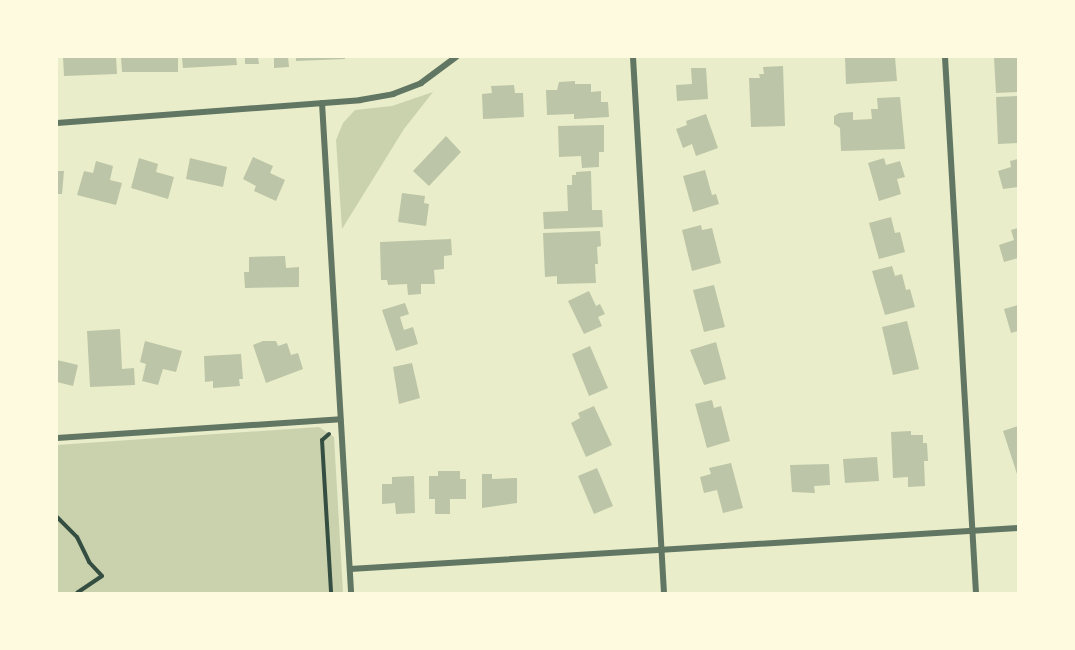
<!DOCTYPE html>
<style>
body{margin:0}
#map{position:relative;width:1075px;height:650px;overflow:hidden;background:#e9edc9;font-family:"Roboto Condensed",sans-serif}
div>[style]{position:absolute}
.green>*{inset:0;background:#cad2ad}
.building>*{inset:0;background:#bcc5a7}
.path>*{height:4px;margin:-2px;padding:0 2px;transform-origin:2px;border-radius:2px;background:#344e41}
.minor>*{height:6px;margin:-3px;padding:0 3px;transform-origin:3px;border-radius:3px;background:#617663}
span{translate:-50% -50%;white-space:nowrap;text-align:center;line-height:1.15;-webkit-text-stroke:4.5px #fefae0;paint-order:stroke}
.frame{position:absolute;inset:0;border:58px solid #fefae0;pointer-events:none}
</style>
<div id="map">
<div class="green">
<div style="clip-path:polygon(433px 92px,404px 129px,342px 229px,336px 140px,343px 123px,355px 110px,392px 106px)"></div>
<div style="clip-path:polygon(319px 427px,334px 437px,343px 593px,57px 593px,57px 445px)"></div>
</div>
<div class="building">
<div style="clip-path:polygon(63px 57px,116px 57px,117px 74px,64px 76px)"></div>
<div style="clip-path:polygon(121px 57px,178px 57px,178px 72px,122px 72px)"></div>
<div style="clip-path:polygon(182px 57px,236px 57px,237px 65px,183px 68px)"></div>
<div style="clip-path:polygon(245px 57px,258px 57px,259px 64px,245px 64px)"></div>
<div style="clip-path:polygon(274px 57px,288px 57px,289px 67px,274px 68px)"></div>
<div style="clip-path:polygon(296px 57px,345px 57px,345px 59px,296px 61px)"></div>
<div style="clip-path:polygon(845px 57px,895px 57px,897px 81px,846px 84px)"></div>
<div style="clip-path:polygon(994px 57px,1018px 57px,1018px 92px,996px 93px)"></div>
<div style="clip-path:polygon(783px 66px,785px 126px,751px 127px,749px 78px,760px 78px,759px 74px,764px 74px,763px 67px)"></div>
<div style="clip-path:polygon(691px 68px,706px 68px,708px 99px,677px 101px,676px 85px,692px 84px)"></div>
<div style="clip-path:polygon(575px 81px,575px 84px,591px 84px,591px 92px,601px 91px,601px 102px,608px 102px,609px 117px,574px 119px,574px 114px,547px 115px,546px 90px,557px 90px,559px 82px)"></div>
<div style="clip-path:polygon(514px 85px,515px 93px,523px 93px,524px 117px,483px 119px,482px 94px,492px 93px,491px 86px)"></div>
<div style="clip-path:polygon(1018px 96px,1018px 143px,998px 144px,996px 97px)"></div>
<div style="clip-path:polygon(900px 97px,905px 149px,841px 151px,840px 128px,834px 124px,834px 116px,839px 113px,853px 112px,853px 120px,872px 119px,871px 109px,878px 109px,877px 98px)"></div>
<div style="clip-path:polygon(706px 114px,718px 148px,696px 156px,692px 144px,683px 148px,676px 129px,687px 125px,686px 121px)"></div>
<div style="clip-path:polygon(604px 125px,604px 152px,599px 152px,599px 167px,582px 168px,581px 156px,559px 157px,558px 126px)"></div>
<div style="clip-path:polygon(446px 136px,461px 152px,429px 186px,413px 171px)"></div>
<div style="clip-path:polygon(253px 157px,273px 166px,270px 173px,285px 180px,276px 201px,254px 191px,256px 186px,243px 179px)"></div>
<div style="clip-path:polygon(139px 158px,158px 164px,156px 172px,174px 177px,168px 199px,131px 188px)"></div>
<div style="clip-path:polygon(190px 158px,227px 167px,223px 187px,186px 179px)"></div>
<div style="clip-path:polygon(884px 158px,886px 165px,900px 161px,905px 177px,897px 179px,901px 194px,879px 201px,868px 163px)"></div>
<div style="clip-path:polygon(1018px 159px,1018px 187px,1003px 189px,998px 171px,1011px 167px,1010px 161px)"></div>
<div style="clip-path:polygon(96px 161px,113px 166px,110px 180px,122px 183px,116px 205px,77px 195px,84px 171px,93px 173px)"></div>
<div style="clip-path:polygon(705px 170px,712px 195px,716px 194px,719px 204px,693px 212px,683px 176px)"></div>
<div style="clip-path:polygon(57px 171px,64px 171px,62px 194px,57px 194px)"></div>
<div style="clip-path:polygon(591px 171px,592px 210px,602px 210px,603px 227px,544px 229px,543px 212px,568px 211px,567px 185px,572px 185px,572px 175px,576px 175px,576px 172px)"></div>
<div style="clip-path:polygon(402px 193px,425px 196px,424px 203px,429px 204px,426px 226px,398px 222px)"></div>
<div style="clip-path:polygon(891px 217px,895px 233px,900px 232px,905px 252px,879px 259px,869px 223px)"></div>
<div style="clip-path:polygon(701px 225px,702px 230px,712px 228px,721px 263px,692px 271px,682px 230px)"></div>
<div style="clip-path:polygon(1018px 228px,1018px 258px,1004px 262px,999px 245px,1014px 240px,1011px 230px)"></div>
<div style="clip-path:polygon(600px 231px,601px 246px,597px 247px,598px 264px,595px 264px,596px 283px,557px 284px,557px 276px,545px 277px,543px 233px)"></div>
<div style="clip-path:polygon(451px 239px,452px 255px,444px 256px,444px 269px,434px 270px,435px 284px,421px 284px,421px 294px,408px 295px,407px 284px,388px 285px,387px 280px,381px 280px,380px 242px)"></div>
<div style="clip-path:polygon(285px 256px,286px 268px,299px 267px,299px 287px,245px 288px,244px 272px,249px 272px,249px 257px)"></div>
<div style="clip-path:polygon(892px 266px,895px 276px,902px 274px,906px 290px,910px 289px,915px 307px,885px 315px,872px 271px)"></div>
<div style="clip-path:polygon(714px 285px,725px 327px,704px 332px,693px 290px)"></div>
<div style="clip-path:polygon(589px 291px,596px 306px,600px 304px,605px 314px,598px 317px,602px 326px,584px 334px,568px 301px)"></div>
<div style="clip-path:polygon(405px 303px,409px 314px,400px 317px,404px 330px,413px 327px,418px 344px,396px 351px,382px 310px)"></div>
<div style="clip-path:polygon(1018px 305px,1018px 331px,1011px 333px,1004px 309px)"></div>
<div style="clip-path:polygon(907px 321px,919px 369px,893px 375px,882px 327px)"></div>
<div style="clip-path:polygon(120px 329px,122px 369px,134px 368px,135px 385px,90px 387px,87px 331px)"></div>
<div style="clip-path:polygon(145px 341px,182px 351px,176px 372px,163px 369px,158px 385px,142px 381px,146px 364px,140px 362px)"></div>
<div style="clip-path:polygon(263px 341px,276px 341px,278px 346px,287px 343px,291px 355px,298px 353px,303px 369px,266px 383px,253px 345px)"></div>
<div style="clip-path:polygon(716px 342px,726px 379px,704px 385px,690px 350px)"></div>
<div style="clip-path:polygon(590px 346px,608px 388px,589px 396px,572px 354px)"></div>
<div style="clip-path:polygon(241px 354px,243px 379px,239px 379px,240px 386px,213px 388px,213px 381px,205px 382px,204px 356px)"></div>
<div style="clip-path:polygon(57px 360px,78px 365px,73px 386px,57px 382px)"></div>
<div style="clip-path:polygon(412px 363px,420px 398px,399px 404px,393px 367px)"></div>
<div style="clip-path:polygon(712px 400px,714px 408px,721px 406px,730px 441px,707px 448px,695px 404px)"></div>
<div style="clip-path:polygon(594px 406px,612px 445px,586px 457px,571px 423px,580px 418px,578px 413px)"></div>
<div style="clip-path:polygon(1018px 426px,1018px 477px,1003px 431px)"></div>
<div style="clip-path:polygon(911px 431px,911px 435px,923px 435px,923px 443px,927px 443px,928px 461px,924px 461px,925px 486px,908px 487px,908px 477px,893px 478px,891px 432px)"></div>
<div style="clip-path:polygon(877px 457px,879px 481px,845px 483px,843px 459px)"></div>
<div style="clip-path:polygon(731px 463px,743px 508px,723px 513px,717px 490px,704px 493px,700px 477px,711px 474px,709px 468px)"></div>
<div style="clip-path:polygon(829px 464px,830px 485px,814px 486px,815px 493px,792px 492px,790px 465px)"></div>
<div style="clip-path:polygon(597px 468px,613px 506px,594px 514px,578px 476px)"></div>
<div style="clip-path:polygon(438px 471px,460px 471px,460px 479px,466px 479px,466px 499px,450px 499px,450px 514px,435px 514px,435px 499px,429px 499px,429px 476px,438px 476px)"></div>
<div style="clip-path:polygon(482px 474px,492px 474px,492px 479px,517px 478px,517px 503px,482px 508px)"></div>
<div style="clip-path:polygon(414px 476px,415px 513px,396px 514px,395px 503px,382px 504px,382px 484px,392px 484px,392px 477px)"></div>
</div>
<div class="path">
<div style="left:329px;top:434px;width:9px;rotate:139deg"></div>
<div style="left:322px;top:440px;width:153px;rotate:86.6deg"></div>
<div style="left:57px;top:517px;width:28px;rotate:45deg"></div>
<div style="left:77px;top:537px;width:28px;rotate:64deg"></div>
<div style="left:89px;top:562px;width:19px;rotate:47deg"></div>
<div style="left:102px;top:576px;width:30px;rotate:146deg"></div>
</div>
<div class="minor">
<div style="left:633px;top:57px;width:537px;rotate:86.69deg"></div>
<div style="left:945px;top:57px;width:537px;rotate:86.69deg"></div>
<div style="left:322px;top:103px;width:491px;rotate:86.6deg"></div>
<div style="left:57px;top:123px;width:304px;rotate:-4.3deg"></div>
<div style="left:360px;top:100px;width:34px;rotate:-10deg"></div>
<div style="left:393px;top:94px;width:30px;rotate:-21deg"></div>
<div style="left:421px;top:83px;width:44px;rotate:-36.6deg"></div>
<div style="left:57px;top:438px;width:284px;rotate:-3.8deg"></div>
<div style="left:350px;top:569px;width:669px;rotate:-3.51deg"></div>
</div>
<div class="frame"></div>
</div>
